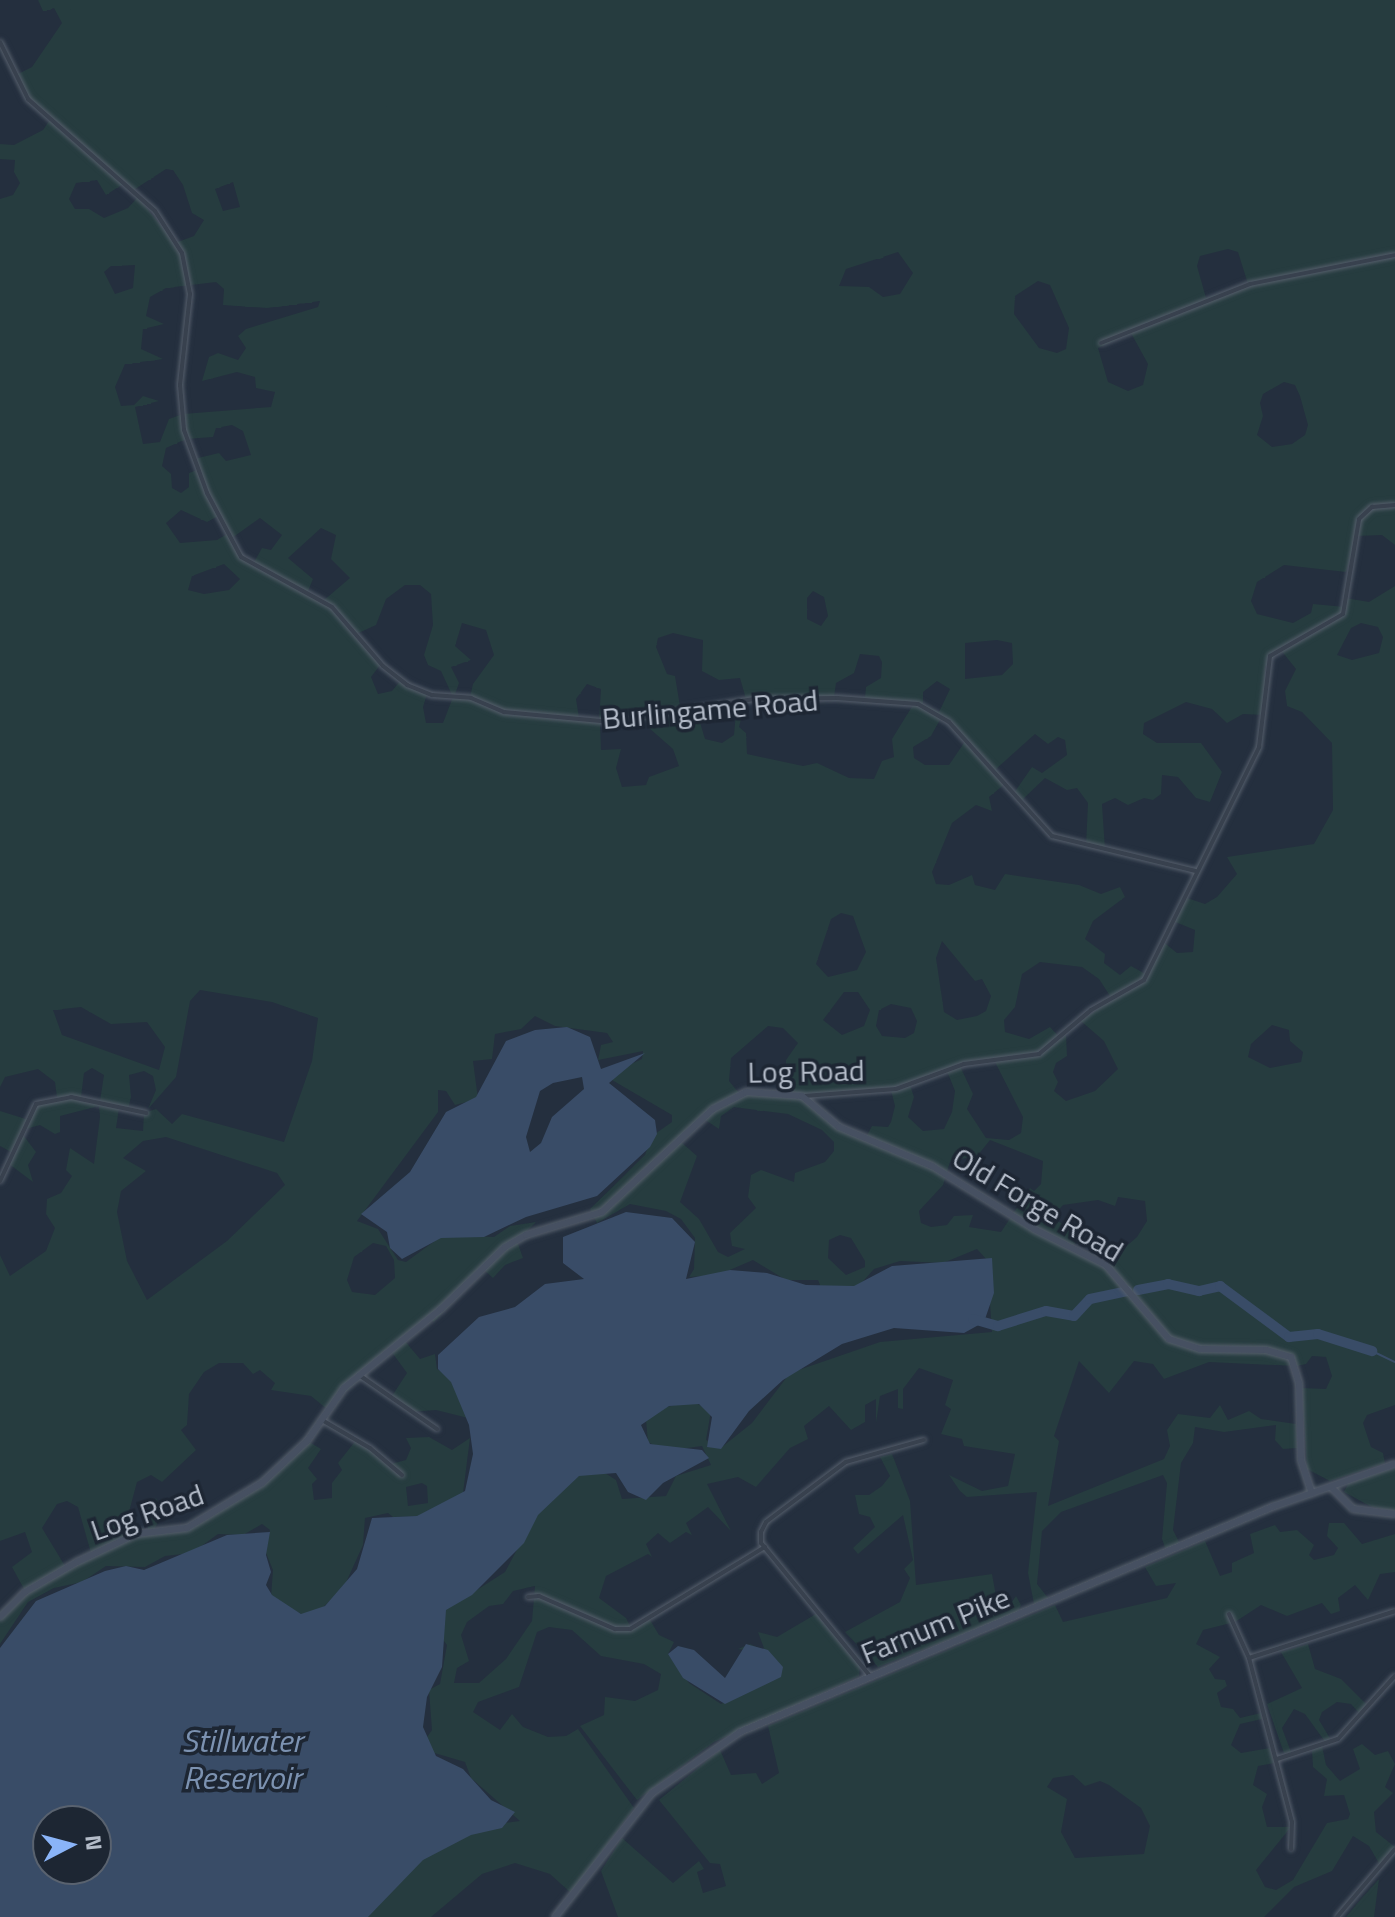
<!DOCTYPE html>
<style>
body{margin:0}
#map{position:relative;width:1395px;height:1917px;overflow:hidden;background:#242f3e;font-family:"Titillium Web",sans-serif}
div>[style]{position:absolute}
.green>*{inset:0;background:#263c3f}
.water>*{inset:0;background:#394c67}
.stream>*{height:2px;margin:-1px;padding:0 1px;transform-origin:1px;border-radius:1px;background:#394c67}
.river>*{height:10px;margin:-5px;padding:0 5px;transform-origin:5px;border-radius:5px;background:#394c67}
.roads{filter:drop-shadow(0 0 2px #565f6c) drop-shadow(0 0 2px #565f6c)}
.street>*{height:4px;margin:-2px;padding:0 2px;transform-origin:2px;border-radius:2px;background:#38414e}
.secondary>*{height:6px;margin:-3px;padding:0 3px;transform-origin:3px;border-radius:3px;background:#465061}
span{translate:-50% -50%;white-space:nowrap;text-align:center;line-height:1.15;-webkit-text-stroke:7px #1d2633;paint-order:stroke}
.street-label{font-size:30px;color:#b4bcc9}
.water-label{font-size:32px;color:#7c92b1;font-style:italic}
.north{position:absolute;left:32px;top:1805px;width:80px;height:80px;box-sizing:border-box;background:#1d2633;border:2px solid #59626f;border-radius:50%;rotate:84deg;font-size:22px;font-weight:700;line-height:32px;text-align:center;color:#b4bcc9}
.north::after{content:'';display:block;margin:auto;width:28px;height:36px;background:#8ab4f8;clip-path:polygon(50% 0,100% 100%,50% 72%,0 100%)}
</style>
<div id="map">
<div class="green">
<div style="clip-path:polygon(evenodd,38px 0,1395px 0,1395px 545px,1382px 535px,1358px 536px,1346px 572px,1284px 565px,1257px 582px,1251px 601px,1257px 614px,1293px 623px,1311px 613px,1313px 604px,1345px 607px,1345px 598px,1369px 602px,1395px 586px,1395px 1405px,1367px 1415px,1363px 1423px,1371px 1447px,1383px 1453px,1385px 1463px,1330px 1481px,1307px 1469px,1302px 1388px,1326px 1389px,1332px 1376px,1326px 1357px,1312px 1356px,1306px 1364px,1296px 1366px,1209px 1362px,1164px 1379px,1153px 1364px,1134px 1361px,1109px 1393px,1079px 1361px,1054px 1436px,1059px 1441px,1048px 1506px,1164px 1459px,1170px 1446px,1167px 1430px,1178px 1414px,1210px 1418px,1220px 1405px,1228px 1420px,1249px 1411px,1261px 1419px,1296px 1424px,1297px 1448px,1283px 1449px,1275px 1440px,1276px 1425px,1224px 1432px,1195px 1427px,1193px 1443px,1181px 1463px,1173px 1530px,1180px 1544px,1166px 1550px,1162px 1539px,1167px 1483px,1163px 1475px,1061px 1512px,1042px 1531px,1037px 1584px,1048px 1598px,1034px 1604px,1028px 1573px,1037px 1492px,967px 1497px,960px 1491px,949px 1475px,982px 1491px,1008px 1486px,1015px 1454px,964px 1446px,962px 1439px,941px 1434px,951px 1409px,945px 1405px,953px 1380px,919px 1368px,903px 1389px,903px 1409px,898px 1408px,898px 1389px,880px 1396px,876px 1423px,876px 1399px,865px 1405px,865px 1422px,851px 1430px,829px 1406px,804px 1426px,808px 1439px,790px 1448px,756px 1487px,738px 1477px,707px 1484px,731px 1531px,708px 1507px,686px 1523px,692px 1535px,686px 1532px,670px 1543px,658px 1533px,646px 1544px,652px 1557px,648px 1554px,606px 1576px,599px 1598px,626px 1618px,631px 1628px,650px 1620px,659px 1635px,674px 1642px,668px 1654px,689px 1683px,721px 1704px,776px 1678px,752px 1651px,738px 1649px,750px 1644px,765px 1651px,758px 1632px,777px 1637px,816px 1614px,860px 1666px,859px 1676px,714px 1742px,637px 1800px,580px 1726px,604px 1715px,605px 1697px,635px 1701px,658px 1690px,661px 1674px,644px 1664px,601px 1656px,572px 1630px,549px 1627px,537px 1632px,519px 1687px,478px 1702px,473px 1712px,500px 1730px,512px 1714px,523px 1727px,548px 1737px,566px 1736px,578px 1729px,634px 1808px,571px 1893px,550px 1874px,515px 1863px,482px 1874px,431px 1917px,360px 1917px,414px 1865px,472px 1827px,520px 1821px,471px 1778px,465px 1762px,431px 1752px,425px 1740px,432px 1730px,429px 1690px,440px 1684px,447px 1645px,437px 1632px,447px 1601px,469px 1595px,505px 1572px,545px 1497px,594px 1466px,616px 1480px,622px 1499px,666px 1496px,676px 1476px,711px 1465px,702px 1446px,665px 1451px,648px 1442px,646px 1420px,662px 1408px,692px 1401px,711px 1411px,706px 1440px,722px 1447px,752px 1423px,790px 1373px,880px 1342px,992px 1332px,987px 1260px,977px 1249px,943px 1263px,900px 1261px,874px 1269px,857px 1288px,822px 1290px,818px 1280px,786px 1280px,753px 1260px,718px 1275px,689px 1277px,694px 1269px,695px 1238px,681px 1219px,666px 1211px,630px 1204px,597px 1223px,590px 1209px,645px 1155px,652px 1136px,672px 1122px,672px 1115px,612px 1080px,620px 1069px,642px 1059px,643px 1051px,598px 1060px,601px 1045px,613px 1042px,607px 1033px,555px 1026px,535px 1016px,521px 1029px,495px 1034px,492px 1059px,473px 1061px,478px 1099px,455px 1105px,446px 1091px,438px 1090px,438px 1112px,357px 1221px,378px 1229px,398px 1260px,406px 1262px,443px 1235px,494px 1237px,510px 1226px,536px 1222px,517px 1241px,523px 1258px,505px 1265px,493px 1278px,483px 1269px,434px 1322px,431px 1319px,404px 1340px,420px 1359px,435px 1354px,437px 1369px,451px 1378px,472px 1419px,436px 1410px,410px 1412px,392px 1396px,407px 1373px,391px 1351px,327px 1409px,311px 1396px,271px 1390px,275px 1383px,260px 1370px,253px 1374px,243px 1363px,219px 1363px,204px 1372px,189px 1394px,187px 1425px,181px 1430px,196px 1450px,162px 1482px,151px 1475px,137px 1482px,129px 1512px,131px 1535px,148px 1532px,148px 1508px,156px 1498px,163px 1512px,154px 1530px,187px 1527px,261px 1484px,306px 1440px,321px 1449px,308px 1468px,317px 1479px,312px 1484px,314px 1500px,332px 1498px,332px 1483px,342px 1470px,338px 1463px,357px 1439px,391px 1464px,406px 1460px,411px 1448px,406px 1438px,429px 1437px,452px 1450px,470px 1438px,463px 1493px,439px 1516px,393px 1517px,388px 1513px,365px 1518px,363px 1545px,343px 1589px,310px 1619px,271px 1597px,273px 1570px,264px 1548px,270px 1530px,262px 1524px,243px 1535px,218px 1534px,192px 1553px,165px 1556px,145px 1567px,106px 1566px,82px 1582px,54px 1588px,28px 1602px,0 1644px,0 1612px,24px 1589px,12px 1567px,32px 1552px,25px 1532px,0 1541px,0 1255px,10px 1276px,46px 1251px,55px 1228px,46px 1214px,47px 1199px,61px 1193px,72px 1176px,66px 1170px,70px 1148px,94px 1164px,100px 1117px,99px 1106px,60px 1116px,60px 1132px,55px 1134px,40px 1125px,25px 1129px,23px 1135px,36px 1152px,28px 1165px,33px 1182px,9px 1164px,13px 1153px,0 1146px,0 1111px,29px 1120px,39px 1103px,57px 1098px,55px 1082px,38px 1069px,5px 1077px,0 1087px,0 199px,13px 195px,20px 183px,14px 172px,15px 160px,0 159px,0 144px,14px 145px,43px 130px,51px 118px,29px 99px,18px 74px,32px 67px,62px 23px,54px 8px,43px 11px,38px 0,166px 169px,173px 170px,183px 185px,192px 213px,204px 220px,194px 236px,175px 243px,138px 197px,128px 208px,104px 218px,89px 209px,75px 209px,69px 199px,76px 183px,97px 180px,106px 195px,123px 184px,132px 191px,166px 169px,38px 0,233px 182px,240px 207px,223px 211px,215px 189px,233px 182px,38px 0,1228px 249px,1238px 252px,1248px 284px,1206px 298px,1197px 266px,1200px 256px,1228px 249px,38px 0,898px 252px,913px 273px,900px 294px,883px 297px,869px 287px,839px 286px,846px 269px,898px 252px,38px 0,135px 265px,133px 288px,115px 294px,104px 272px,111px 266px,135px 265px,38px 0,1038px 281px,1050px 285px,1069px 328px,1066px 349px,1057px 353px,1039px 348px,1014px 314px,1015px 296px,1038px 281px,38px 0,216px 282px,224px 289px,223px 305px,267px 308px,320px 301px,318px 307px,246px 329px,238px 336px,246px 348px,238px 360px,218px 353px,209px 357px,202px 381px,237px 372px,255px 377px,256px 388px,275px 392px,271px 407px,183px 414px,169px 419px,160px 442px,143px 444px,135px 407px,159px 401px,143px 396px,134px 405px,121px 406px,115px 387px,125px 364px,163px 359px,141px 349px,143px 329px,164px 324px,146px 316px,150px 297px,166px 288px,216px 282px,38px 0,1131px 333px,1148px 364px,1143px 385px,1128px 391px,1108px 382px,1098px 348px,1131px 333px,38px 0,1284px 382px,1295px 385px,1300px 396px,1308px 425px,1305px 435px,1292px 444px,1272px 447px,1257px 435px,1263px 416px,1260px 403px,1263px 394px,1284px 382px,38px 0,232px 425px,243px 431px,251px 455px,226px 461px,219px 453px,194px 459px,197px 470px,189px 473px,189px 487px,181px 493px,172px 488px,171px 474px,162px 466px,166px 448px,186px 439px,213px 437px,216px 428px,232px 425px,38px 0,181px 510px,207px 522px,218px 516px,227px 534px,217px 540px,180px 543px,166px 523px,181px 510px,38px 0,260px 518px,282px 535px,271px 550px,262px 548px,253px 564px,241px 556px,232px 538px,260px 518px,38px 0,321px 528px,336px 535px,331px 559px,350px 578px,323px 601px,308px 591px,313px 579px,288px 558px,321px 528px,38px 0,224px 564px,240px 579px,229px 590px,204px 594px,188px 590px,192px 576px,224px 564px,38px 0,405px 585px,420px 585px,431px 594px,433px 625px,424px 655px,428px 665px,441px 671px,453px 697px,443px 723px,426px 723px,423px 707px,427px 694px,401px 680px,392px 691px,378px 694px,371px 677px,380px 665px,354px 635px,376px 625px,386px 599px,405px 585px,38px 0,813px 591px,824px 597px,828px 616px,821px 626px,807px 619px,807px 598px,813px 591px,38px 0,462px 623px,486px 630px,494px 655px,473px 684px,470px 697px,454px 697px,459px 683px,451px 667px,471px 660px,455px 646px,462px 623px,38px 0,1361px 623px,1378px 627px,1383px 637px,1379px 653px,1352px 660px,1337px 655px,1351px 628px,1361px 623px,38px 0,673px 633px,703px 640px,702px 671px,719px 680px,740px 678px,746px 699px,737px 701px,734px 735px,722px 743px,705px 739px,696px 709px,681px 712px,675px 676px,667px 674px,656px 647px,658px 638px,673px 633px,38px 0,997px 640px,1012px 643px,1013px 664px,1002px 675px,965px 679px,965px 643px,997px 640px,38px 0,1280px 649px,1296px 669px,1285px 691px,1287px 706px,1302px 712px,1332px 743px,1333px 810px,1314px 844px,1227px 857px,1237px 874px,1217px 897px,1205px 904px,1184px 897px,1173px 921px,1195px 930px,1193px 952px,1177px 953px,1162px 941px,1147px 975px,1131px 966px,1120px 975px,1104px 963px,1105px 954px,1085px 939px,1093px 921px,1125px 897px,1120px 887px,1101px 894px,1079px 885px,1005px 874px,995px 890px,975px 885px,972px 875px,949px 885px,936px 884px,932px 872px,952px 823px,976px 805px,992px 811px,989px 797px,1006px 783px,996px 769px,1035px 734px,1048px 744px,1058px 737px,1065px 740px,1067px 755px,1042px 773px,1032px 767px,1014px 793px,1021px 801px,1045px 778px,1067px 790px,1077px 788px,1088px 803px,1086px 846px,1105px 849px,1102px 804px,1115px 798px,1128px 805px,1144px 798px,1153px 800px,1161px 794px,1162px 775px,1178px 777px,1196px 798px,1210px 802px,1222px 772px,1201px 743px,1157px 743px,1143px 734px,1144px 723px,1186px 702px,1212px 709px,1227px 723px,1243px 714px,1265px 715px,1265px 667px,1280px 649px,38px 0,860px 654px,879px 656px,882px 662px,881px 678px,866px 687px,865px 698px,913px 705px,892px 739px,894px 757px,882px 761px,874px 779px,849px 778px,817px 763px,803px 766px,747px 754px,746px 733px,739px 727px,746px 700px,834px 697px,836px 683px,854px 673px,860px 654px,38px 0,937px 681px,950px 689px,939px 712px,923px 704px,923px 692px,937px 681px,38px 0,587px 684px,601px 689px,599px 721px,579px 718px,576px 699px,587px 684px,38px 0,942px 716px,966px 740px,949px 765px,925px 765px,914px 758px,913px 747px,931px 736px,942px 716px,38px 0,648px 720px,649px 728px,673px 749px,679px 766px,649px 777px,646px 785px,622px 787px,616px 768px,621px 749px,601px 750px,600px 721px,648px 720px,38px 0,841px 913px,853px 916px,866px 952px,857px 970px,828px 977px,816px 964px,831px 919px,841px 913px,38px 0,942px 941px,975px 981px,982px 979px,991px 996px,986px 1011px,977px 1016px,957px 1020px,944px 1012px,936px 958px,942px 941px,38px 0,1040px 962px,1082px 967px,1099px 979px,1112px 999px,1081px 1021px,1104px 1041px,1118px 1069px,1095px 1091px,1066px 1101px,1054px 1091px,1058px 1082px,1053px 1072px,1056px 1063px,1067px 1056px,1066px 1035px,1061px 1039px,1050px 1027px,1029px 1039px,1005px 1032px,1004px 1020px,1015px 1007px,1022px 974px,1040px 962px,38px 0,200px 990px,272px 1002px,318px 1018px,312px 1061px,284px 1142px,182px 1114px,172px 1124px,156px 1109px,144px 1113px,143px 1131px,116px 1128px,119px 1108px,128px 1109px,131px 1097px,129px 1075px,144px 1071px,153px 1076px,156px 1090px,148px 1109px,176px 1077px,190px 1001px,200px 990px,38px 0,844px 992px,858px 992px,870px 1010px,864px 1026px,842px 1035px,823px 1020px,844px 992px,38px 0,891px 1004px,911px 1008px,917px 1021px,914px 1033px,905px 1038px,882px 1036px,876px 1026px,879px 1010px,891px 1004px,38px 0,81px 1007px,111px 1024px,147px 1022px,165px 1047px,159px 1070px,62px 1035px,53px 1010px,81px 1007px,38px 0,1272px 1025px,1289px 1030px,1290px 1041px,1303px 1052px,1301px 1062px,1270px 1068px,1248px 1057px,1251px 1044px,1272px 1025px,38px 0,768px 1026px,783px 1028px,798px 1043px,786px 1060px,786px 1093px,739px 1093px,729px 1081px,731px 1058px,768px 1026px,38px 0,993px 1058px,1023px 1117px,1021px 1133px,1009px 1140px,986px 1138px,967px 1109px,973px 1094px,960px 1066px,993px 1058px,38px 0,92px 1068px,104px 1075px,100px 1101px,81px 1097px,84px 1073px,92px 1068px,38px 0,947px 1071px,955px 1091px,952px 1112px,944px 1129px,923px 1131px,908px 1117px,914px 1097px,910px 1085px,947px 1071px,38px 0,891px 1090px,895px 1106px,891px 1122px,888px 1127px,872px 1126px,865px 1139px,816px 1112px,804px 1098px,891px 1090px,38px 0,734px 1107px,788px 1114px,822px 1130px,834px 1142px,834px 1151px,825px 1162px,795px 1173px,794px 1182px,761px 1170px,751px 1175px,748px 1197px,756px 1208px,730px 1233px,732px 1246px,745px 1249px,728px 1257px,718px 1252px,699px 1219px,680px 1202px,697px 1156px,681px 1142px,704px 1119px,719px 1129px,721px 1116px,734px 1107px,38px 0,166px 1137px,277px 1173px,285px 1185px,227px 1241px,147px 1300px,127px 1261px,117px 1212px,121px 1191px,146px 1171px,123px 1158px,143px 1141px,166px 1137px,38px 0,990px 1140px,1043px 1161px,1041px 1184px,1034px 1191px,1030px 1188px,1001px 1232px,969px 1227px,973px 1215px,954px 1216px,947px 1225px,931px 1227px,921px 1223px,919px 1211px,943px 1185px,950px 1162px,978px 1155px,990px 1140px,38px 0,1118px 1197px,1145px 1201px,1147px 1221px,1137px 1237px,1106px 1264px,1073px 1247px,1081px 1233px,1051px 1218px,1063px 1205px,1098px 1200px,1115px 1206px,1118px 1197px,38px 0,840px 1235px,851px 1238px,865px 1261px,865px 1267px,846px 1275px,828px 1258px,829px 1240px,840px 1235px,38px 0,373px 1243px,386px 1246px,394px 1260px,395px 1278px,375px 1295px,352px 1292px,347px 1280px,354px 1257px,373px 1243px,38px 0,422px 1483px,427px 1486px,428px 1503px,408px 1506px,406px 1487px,422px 1483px,38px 0,67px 1501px,78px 1507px,91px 1553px,65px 1566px,42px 1528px,57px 1504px,67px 1501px,38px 0,535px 1586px,532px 1621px,506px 1659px,479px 1683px,454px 1683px,457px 1668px,469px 1661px,461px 1635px,467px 1622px,489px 1606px,503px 1604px,513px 1591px,535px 1586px)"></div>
<div style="clip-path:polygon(892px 1454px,910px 1501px,916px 1585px,992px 1574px,998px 1607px,1009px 1606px,1016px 1596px,1021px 1605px,1017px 1613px,878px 1667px,845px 1632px,900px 1602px,910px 1578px,904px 1569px,913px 1560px,903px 1515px,858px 1554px,853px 1548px,875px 1527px,870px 1517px,859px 1514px,855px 1495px,869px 1495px,882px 1486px,890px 1476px,880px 1457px)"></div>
<div style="clip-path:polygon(1395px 1468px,1395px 1511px,1372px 1507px,1344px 1492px,1349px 1482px)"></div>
<div style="clip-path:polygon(evenodd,1329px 1523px,1344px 1523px,1362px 1544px,1395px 1534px,1395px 1572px,1380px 1574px,1368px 1600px,1355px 1585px,1338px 1598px,1340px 1611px,1331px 1614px,1322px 1603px,1287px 1616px,1261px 1605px,1235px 1622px,1203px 1630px,1196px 1644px,1220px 1657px,1209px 1669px,1215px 1679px,1225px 1680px,1227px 1686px,1217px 1693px,1221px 1707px,1233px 1709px,1240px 1718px,1261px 1713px,1262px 1719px,1240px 1724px,1231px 1745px,1241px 1753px,1270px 1748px,1274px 1763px,1258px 1766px,1253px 1785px,1267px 1794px,1262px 1807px,1267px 1827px,1291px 1827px,1256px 1870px,1265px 1887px,1276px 1890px,1293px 1880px,1327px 1823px,1348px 1819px,1350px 1814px,1344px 1795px,1324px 1796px,1327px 1779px,1313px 1767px,1312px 1750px,1322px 1746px,1326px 1765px,1340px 1781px,1360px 1769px,1353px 1749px,1362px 1744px,1375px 1755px,1388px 1751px,1395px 1764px,1385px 1787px,1393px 1793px,1374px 1812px,1376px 1832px,1395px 1847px,1380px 1865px,1369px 1846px,1353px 1836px,1332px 1871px,1294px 1887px,1264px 1917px,618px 1917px,601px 1871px,622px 1838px,673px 1883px,699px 1861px,704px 1869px,697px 1872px,703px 1893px,726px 1886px,720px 1864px,710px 1863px,659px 1800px,720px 1750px,731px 1775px,756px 1773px,762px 1784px,779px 1773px,768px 1726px,1055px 1605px,1063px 1622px,1167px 1598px,1176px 1583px,1156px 1586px,1145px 1567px,1205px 1541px,1220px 1576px,1232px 1572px,1232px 1563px,1254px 1553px,1250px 1534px,1275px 1525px,1280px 1532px,1297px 1530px,1314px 1545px,1309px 1555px,1314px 1560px,1334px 1555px,1338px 1548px,1327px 1536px,1329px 1523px,1073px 1775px,1085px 1786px,1100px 1781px,1109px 1785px,1141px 1808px,1150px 1826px,1144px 1854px,1075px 1858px,1061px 1832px,1067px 1799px,1047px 1787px,1053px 1778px,1073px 1775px)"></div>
<div style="clip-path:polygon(1308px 1644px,1315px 1669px,1341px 1679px,1367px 1705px,1360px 1714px,1351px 1704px,1337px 1702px,1322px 1712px,1319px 1720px,1331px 1740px,1326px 1743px,1305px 1714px,1294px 1709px,1282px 1728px,1291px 1752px,1284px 1753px,1267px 1704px,1302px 1688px,1281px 1652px)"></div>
<div style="clip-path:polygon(1379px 1879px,1374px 1917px,1346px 1917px,1361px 1899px)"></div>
</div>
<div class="water">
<div style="clip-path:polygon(evenodd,567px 1027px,590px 1037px,601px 1069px,645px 1053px,609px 1083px,655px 1120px,657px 1134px,650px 1147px,597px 1196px,526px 1217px,484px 1237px,441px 1238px,402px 1259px,390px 1248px,387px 1232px,361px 1214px,410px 1172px,446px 1112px,476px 1097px,506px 1041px,535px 1030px,567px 1027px,582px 1077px,584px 1089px,552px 1117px,541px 1143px,530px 1152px,526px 1137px,540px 1091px,553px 1083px,582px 1077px)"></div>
<div style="clip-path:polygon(evenodd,626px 1212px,672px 1218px,695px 1242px,686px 1279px,730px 1270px,767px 1273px,806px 1285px,854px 1286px,892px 1266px,992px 1258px,994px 1293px,984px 1322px,964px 1333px,894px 1328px,842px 1344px,783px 1380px,749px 1411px,721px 1449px,707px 1447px,712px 1417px,699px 1404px,669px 1406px,641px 1425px,650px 1444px,702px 1450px,709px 1458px,663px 1483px,646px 1500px,628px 1492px,616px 1473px,579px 1476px,538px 1515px,524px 1543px,472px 1595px,446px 1610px,442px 1667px,427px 1697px,423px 1727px,436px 1756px,463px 1769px,491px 1800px,515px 1812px,502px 1828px,471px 1835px,423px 1860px,368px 1917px,0 1917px,0 1648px,36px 1601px,105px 1571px,126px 1566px,144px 1570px,227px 1535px,270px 1532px,266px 1555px,271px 1572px,266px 1585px,272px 1595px,301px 1614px,325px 1606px,357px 1569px,372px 1518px,417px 1516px,465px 1491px,473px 1454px,469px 1425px,451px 1382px,438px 1369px,438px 1355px,479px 1317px,515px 1307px,545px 1284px,584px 1279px,563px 1263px,563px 1237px,626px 1212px,48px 1821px,96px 1821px,96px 1869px,48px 1869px,48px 1821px)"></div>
<div style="clip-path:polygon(746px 1644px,768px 1650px,783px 1667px,781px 1677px,725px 1704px,683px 1678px,668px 1654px,678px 1646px,694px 1650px,725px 1678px)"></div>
</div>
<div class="stream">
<div style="left:1372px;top:1351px;width:25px;rotate:26deg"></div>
</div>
<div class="river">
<div style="left:1138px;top:1290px;width:31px;rotate:-11deg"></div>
<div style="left:1168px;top:1284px;width:32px;rotate:13deg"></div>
<div style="left:1199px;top:1291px;width:22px;rotate:-13deg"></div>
<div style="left:1220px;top:1286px;width:86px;rotate:36.5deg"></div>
<div style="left:1289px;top:1337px;width:29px;rotate:-6deg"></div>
<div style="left:1318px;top:1334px;width:57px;rotate:17.5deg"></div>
<div style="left:973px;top:1319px;width:26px;rotate:16deg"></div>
<div style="left:998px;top:1326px;width:50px;rotate:-17.4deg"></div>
<div style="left:1046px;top:1311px;width:28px;rotate:10deg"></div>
<div style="left:1074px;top:1316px;width:23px;rotate:-47deg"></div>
<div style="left:1090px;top:1299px;width:38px;rotate:-12deg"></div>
</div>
<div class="roads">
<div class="street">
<div style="left:0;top:42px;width:64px;rotate:63.8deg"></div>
<div style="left:28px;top:99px;width:169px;rotate:41.4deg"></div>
<div style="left:155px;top:211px;width:50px;rotate:57.3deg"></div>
<div style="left:182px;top:253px;width:42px;rotate:79deg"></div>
<div style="left:190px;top:294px;width:92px;rotate:96.3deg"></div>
<div style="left:180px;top:385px;width:45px;rotate:84.9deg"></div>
<div style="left:184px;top:430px;width:67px;rotate:69.9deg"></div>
<div style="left:207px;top:493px;width:72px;rotate:62deg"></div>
<div style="left:241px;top:557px;width:104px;rotate:28.8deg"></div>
<div style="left:332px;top:607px;width:78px;rotate:49.2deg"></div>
<div style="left:383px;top:666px;width:31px;rotate:38deg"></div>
<div style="left:407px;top:685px;width:27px;rotate:22deg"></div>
<div style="left:432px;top:695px;width:39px;rotate:4deg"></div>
<div style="left:471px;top:698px;width:36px;rotate:23deg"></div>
<div style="left:504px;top:712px;width:108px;rotate:5.3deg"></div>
<div style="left:612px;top:722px;width:144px;rotate:-9.2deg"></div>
<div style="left:754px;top:699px;width:83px;rotate:-0.7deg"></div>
<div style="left:837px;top:698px;width:81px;rotate:4.2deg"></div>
<div style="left:918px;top:704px;width:36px;rotate:30deg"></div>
<div style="left:949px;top:722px;width:154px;rotate:47.9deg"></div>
<div style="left:1052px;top:836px;width:148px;rotate:13.7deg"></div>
<div style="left:1101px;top:343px;width:160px;rotate:-21.6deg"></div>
<div style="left:1250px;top:284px;width:148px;rotate:-11.3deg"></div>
<div style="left:804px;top:1096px;width:92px;rotate:-4.4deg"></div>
<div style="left:896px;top:1089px;width:72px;rotate:-20.2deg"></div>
<div style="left:964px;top:1064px;width:76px;rotate:-7.6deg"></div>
<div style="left:1039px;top:1054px;width:68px;rotate:-40.2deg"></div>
<div style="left:1091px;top:1010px;width:61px;rotate:-29.5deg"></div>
<div style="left:1144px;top:980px;width:260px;rotate:-63.7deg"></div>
<div style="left:1259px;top:747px;width:92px;rotate:-83.1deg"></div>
<div style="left:1270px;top:656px;width:84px;rotate:-29.9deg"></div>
<div style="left:1343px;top:614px;width:96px;rotate:-80.4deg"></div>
<div style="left:1359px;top:519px;width:18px;rotate:-43deg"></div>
<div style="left:1372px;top:507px;width:23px;rotate:-5deg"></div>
<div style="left:0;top:1181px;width:85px;rotate:-64.9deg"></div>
<div style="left:36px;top:1104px;width:36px;rotate:-11deg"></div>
<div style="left:71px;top:1097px;width:77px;rotate:12deg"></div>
<div style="left:359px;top:1375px;width:95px;rotate:34.7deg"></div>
<div style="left:322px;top:1420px;width:56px;rotate:30.3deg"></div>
<div style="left:370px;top:1448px;width:42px;rotate:40.2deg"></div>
<div style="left:528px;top:1597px;width:11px;rotate:-5deg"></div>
<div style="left:539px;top:1596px;width:83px;rotate:23.5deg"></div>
<div style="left:615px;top:1629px;width:15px"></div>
<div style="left:630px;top:1629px;width:158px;rotate:-31.3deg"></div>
<div style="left:1229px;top:1614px;width:48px;rotate:65.6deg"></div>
<div style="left:1249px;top:1658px;width:170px;rotate:75.3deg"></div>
<div style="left:1292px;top:1822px;width:27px;rotate:92deg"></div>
<div style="left:1249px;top:1658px;width:153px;rotate:-17.8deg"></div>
<div style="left:870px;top:1676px;width:172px;rotate:-129.3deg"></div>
<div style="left:761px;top:1543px;width:11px;rotate:-90deg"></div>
<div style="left:761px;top:1532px;width:11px;rotate:-63deg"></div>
<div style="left:766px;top:1522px;width:100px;rotate:-36.9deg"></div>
<div style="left:846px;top:1462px;width:81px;rotate:-15.8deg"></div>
<div style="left:1277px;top:1759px;width:64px;rotate:-18.2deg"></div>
<div style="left:1338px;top:1739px;width:85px;rotate:-47.9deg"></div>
<div style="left:1337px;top:1917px;width:89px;rotate:-49.5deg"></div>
</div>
<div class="secondary">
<div style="left:1331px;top:1487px;width:31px;rotate:45deg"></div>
<div style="left:1353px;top:1509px;width:42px;rotate:6.8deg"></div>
<div style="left:0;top:1617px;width:35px;rotate:-45deg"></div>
<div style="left:25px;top:1592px;width:60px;rotate:-30deg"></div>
<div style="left:77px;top:1562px;width:65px;rotate:-25.4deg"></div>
<div style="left:136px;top:1534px;width:51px;rotate:-6.7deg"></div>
<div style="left:187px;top:1528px;width:87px;rotate:-31deg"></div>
<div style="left:262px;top:1483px;width:62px;rotate:-43deg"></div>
<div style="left:307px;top:1441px;width:65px;rotate:-55.1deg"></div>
<div style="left:344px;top:1388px;width:125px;rotate:-39.2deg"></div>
<div style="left:441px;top:1309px;width:89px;rotate:-44.1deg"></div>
<div style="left:505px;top:1247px;width:24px;rotate:-30deg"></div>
<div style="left:526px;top:1235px;width:79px;rotate:-16.8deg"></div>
<div style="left:602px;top:1212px;width:151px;rotate:-42.9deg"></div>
<div style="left:713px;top:1109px;width:37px;rotate:-27deg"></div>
<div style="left:746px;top:1092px;width:56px;rotate:4.1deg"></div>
<div style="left:802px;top:1096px;width:48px;rotate:40deg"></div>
<div style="left:839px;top:1127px;width:101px;rotate:22.8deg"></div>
<div style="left:932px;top:1166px;width:120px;rotate:31.7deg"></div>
<div style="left:1034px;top:1229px;width:80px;rotate:26.6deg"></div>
<div style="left:1106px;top:1265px;width:97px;rotate:49.6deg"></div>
<div style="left:1169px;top:1339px;width:33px;rotate:18deg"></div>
<div style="left:1200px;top:1349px;width:66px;rotate:0.9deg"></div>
<div style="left:1266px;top:1350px;width:26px;rotate:16deg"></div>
<div style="left:1291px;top:1357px;width:27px;rotate:73deg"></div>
<div style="left:1299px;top:1383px;width:77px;rotate:88.5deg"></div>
<div style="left:1301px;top:1460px;width:35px;rotate:72deg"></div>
<div style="left:555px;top:1917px;width:157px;rotate:-52deg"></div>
<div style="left:652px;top:1793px;width:107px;rotate:-34.7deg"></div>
<div style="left:740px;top:1732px;width:578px;rotate:-22.93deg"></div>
<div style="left:1272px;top:1507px;width:130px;rotate:-19.3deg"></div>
</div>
</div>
<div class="street-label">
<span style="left:710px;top:709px;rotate:-5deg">Burlingame Road</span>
<span style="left:806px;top:1071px;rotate:-1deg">Log Road</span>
<span style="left:1038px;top:1204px;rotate:31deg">Old Forge Road</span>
<span style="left:147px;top:1512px;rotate:-19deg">Log Road</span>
<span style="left:935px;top:1625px;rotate:-22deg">Farnum Pike</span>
</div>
<div class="water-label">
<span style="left:242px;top:1759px">Stillwater<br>Reservoir</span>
</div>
<div class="north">N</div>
</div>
